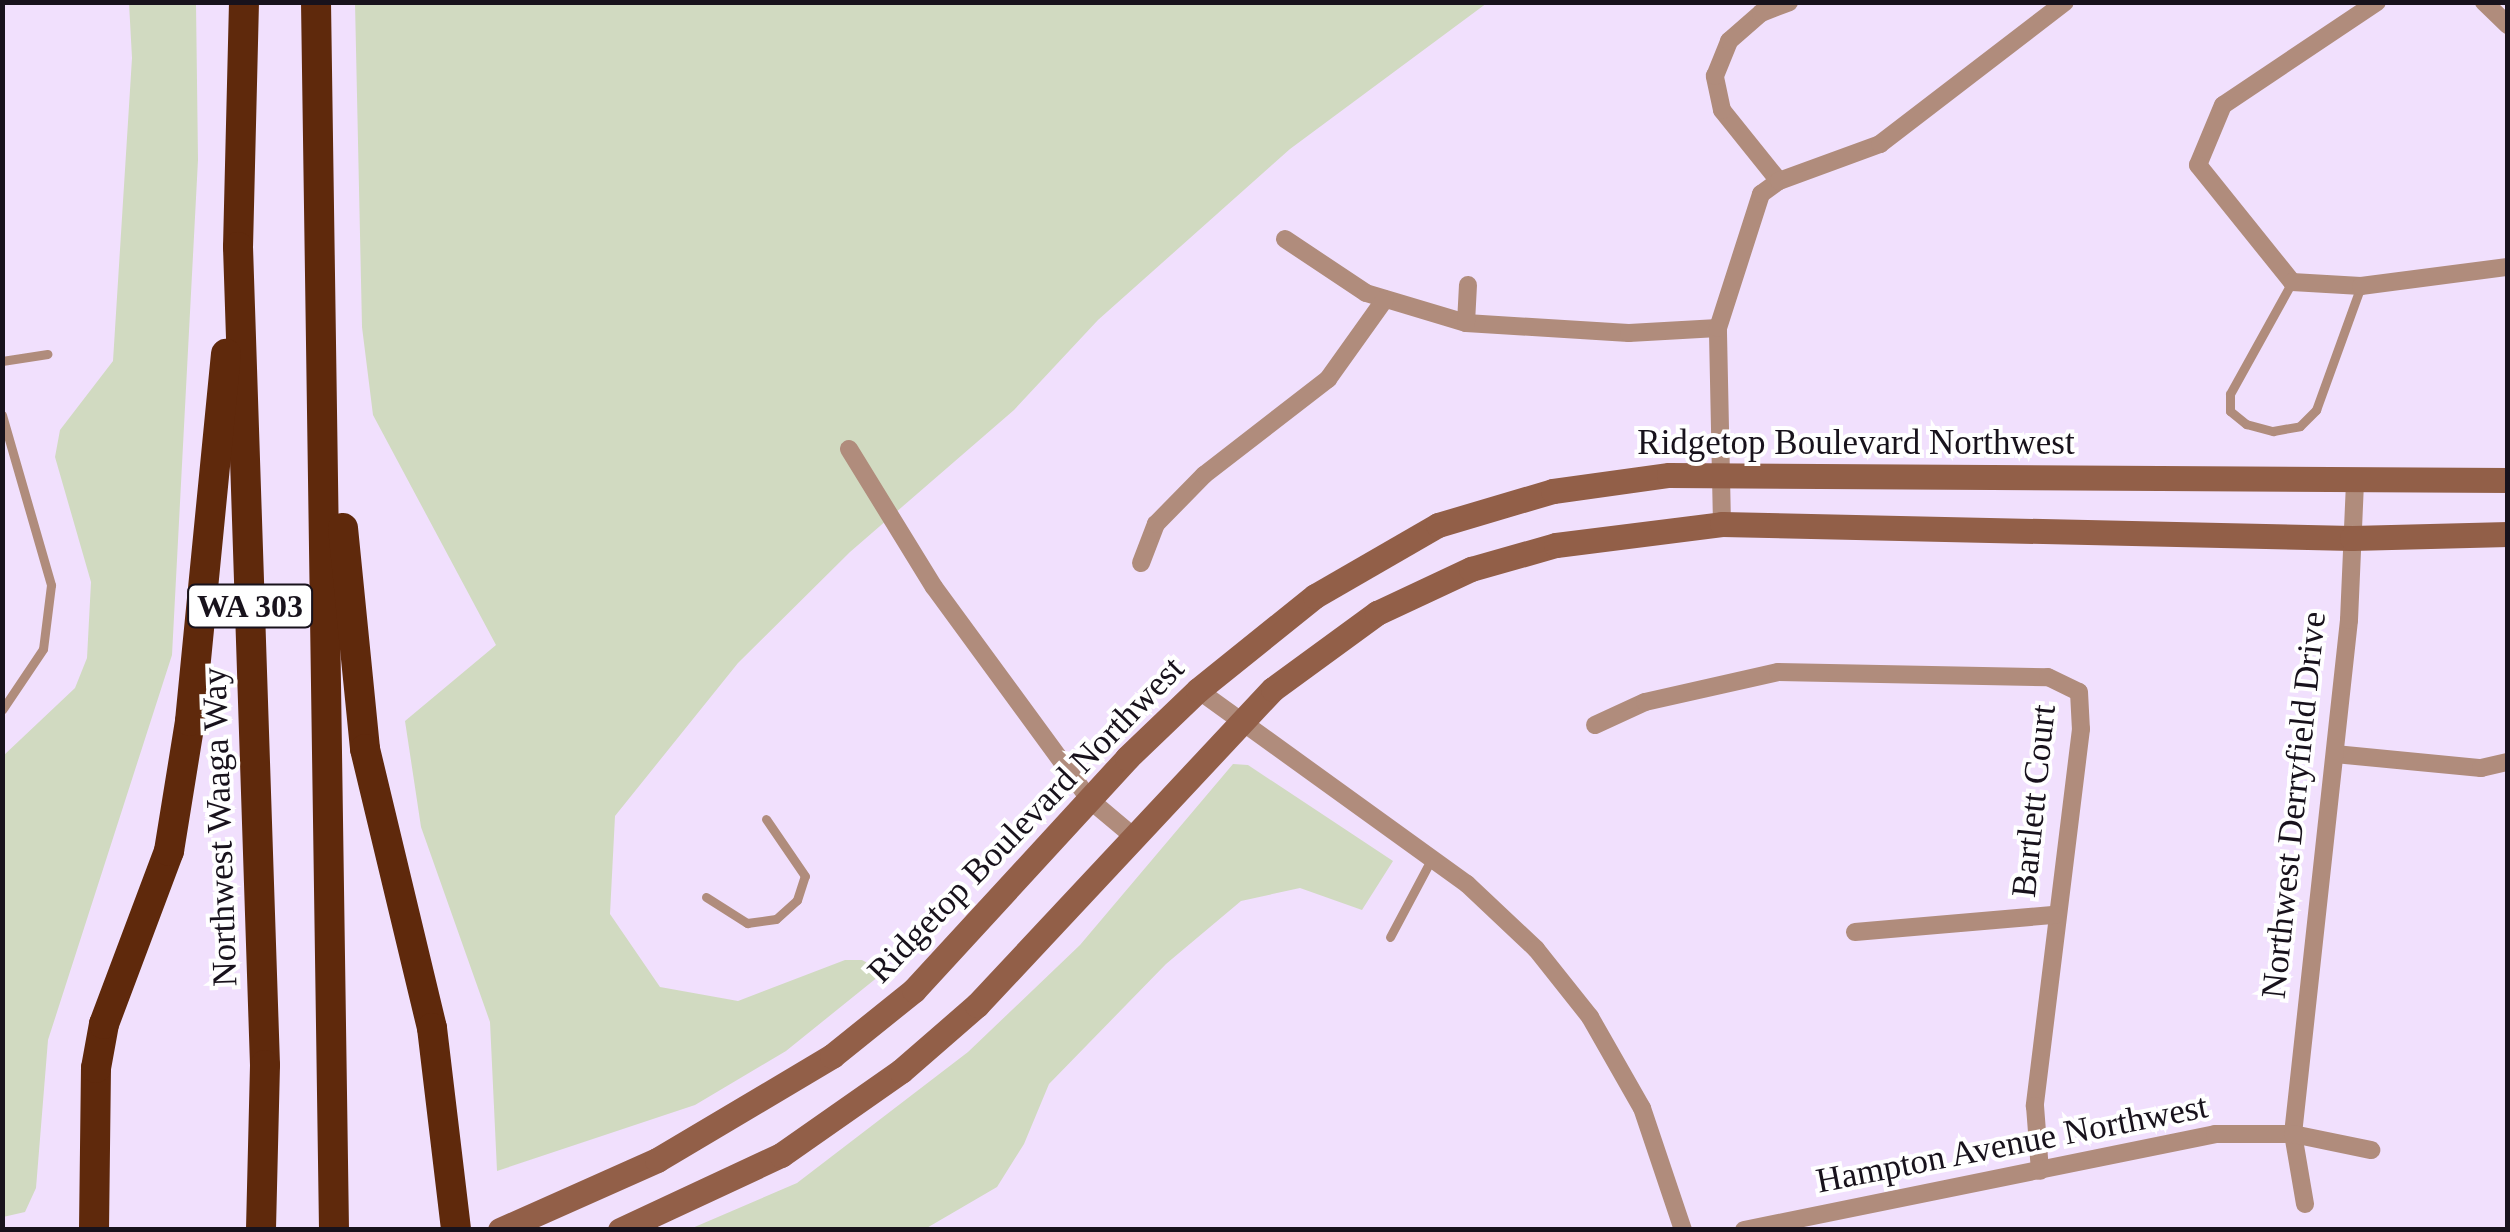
<!DOCTYPE html>
<style>
body{margin:0}
#map{position:relative;width:2510px;height:1232px;overflow:hidden;background:#f1e0fd;font-family:"Times New Roman",serif}
div>[style]{position:absolute}
.green>*{inset:0;background:#d1dac1}
.lane>*{height:9px;margin:-4.5px;padding:0 4.5px;transform-origin:4.5px;border-radius:4.5px;background:#b08c7c}
.street>*{height:18px;margin:-9px;padding:0 9px;transform-origin:9px;border-radius:9px;background:#b08c7c}
.secondary>*{height:25px;margin:-12.5px;padding:0 12.5px;transform-origin:12.5px;border-radius:12.5px;background:#925f48}
.highway>*{height:30px;margin:-15px;padding:0 15px;transform-origin:15px;border-radius:15px;background:#5f290c}
span{translate:-50% -50%;white-space:nowrap;text-align:center;line-height:1.15;-webkit-text-stroke:8px #fff;paint-order:stroke}
.shield-label span{padding:2px 8px;background:#fff;border:2px solid;border-radius:8px;-webkit-text-stroke-width:0}
.shield-label{font-size:32px;color:#18121c;font-weight:700}
.street-label{font-size:35px;color:#18121c}
.frame{position:absolute;inset:0;border:5px solid #18121c;pointer-events:none}
</style>
<div id="map">
<div class="green">
<div style="clip-path:polygon(129px 3px,196px 3px,198px 160px,172px 655px,48px 1040px,36px 1188px,25px 1212px,3px 1217px,3px 756px,75px 688px,87px 658px,91px 582px,55px 457px,60px 430px,113px 361px,132px 58px)"></div>
<div style="clip-path:polygon(355px 3px,1487px 3px,1290px 149px,1098px 320px,1014px 410px,850px 552px,738px 663px,615px 816px,610px 914px,660px 987px,738px 1001px,845px 960px,862px 960px,884px 972px,786px 1051px,695px 1105px,497px 1171px,490px 1022px,421px 827px,405px 721px,496px 645px,373px 415px,362px 327px)"></div>
<div style="clip-path:polygon(1233px 764px,1248px 765px,1393px 861px,1362px 910px,1300px 888px,1241px 901px,1166px 964px,1049px 1084px,1024px 1144px,997px 1187px,925px 1229px,690px 1229px,797px 1183px,968px 1052px,1080px 945px)"></div>
</div>
<div class="lane">
<div style="left:2292px;top:282px;width:128px;rotate:119deg"></div>
<div style="left:2230px;top:394px;width:17px;rotate:90deg"></div>
<div style="left:2230px;top:411px;width:21px;rotate:39deg"></div>
<div style="left:2246px;top:424px;width:28px;rotate:15deg"></div>
<div style="left:2273px;top:431px;width:27px;rotate:-10deg"></div>
<div style="left:2300px;top:426px;width:23px;rotate:-45deg"></div>
<div style="left:2316px;top:410px;width:132px;rotate:-70.1deg"></div>
<div style="left:2px;top:361px;width:46px;rotate:-8.8deg"></div>
<div style="left:2px;top:415px;width:177px;rotate:73.9deg"></div>
<div style="left:51px;top:585px;width:64px;rotate:97.1deg"></div>
<div style="left:43px;top:649px;width:73px;rotate:123.9deg"></div>
<div style="left:706px;top:897px;width:49px;rotate:32.4deg"></div>
<div style="left:747px;top:923px;width:29px;rotate:-8deg"></div>
<div style="left:776px;top:919px;width:28px;rotate:-42deg"></div>
<div style="left:797px;top:900px;width:25px;rotate:-72deg"></div>
<div style="left:805px;top:876px;width:69px;rotate:-124.4deg"></div>
<div style="left:1390px;top:937px;width:89px;rotate:-62deg"></div>
</div>
<div class="street">
<div style="left:2377px;top:2px;width:185px;rotate:146.2deg"></div>
<div style="left:2223px;top:105px;width:65px;rotate:112.6deg"></div>
<div style="left:2198px;top:165px;width:150px;rotate:51.2deg"></div>
<div style="left:2292px;top:282px;width:69px;rotate:3.3deg"></div>
<div style="left:2361px;top:286px;width:148px;rotate:-7.4deg"></div>
<div style="left:2484px;top:2px;width:33px;rotate:44deg"></div>
<div style="left:1779px;top:181px;width:91px;rotate:-128.8deg"></div>
<div style="left:1722px;top:110px;width:35px;rotate:-102deg"></div>
<div style="left:1715px;top:76px;width:38px;rotate:-68deg"></div>
<div style="left:1729px;top:41px;width:43px;rotate:-41.2deg"></div>
<div style="left:1761px;top:13px;width:30px;rotate:-21deg"></div>
<div style="left:1285px;top:239px;width:97px;rotate:33.7deg"></div>
<div style="left:1366px;top:293px;width:104px;rotate:16.7deg"></div>
<div style="left:1466px;top:323px;width:163px;rotate:3.5deg"></div>
<div style="left:1629px;top:333px;width:89px;rotate:-3.2deg"></div>
<div style="left:1466px;top:323px;width:38px;rotate:-87deg"></div>
<div style="left:849px;top:449px;width:162px;rotate:58.4deg"></div>
<div style="left:934px;top:587px;width:264px;rotate:53.8deg"></div>
<div style="left:1090px;top:800px;width:57px;rotate:40.1deg"></div>
<div style="left:1722px;top:524px;width:196px;rotate:-91.2deg"></div>
<div style="left:1718px;top:328px;width:141px;rotate:-72.2deg"></div>
<div style="left:1761px;top:194px;width:22px;rotate:-36deg"></div>
<div style="left:1779px;top:181px;width:108px;rotate:-20.1deg"></div>
<div style="left:1880px;top:144px;width:233px;rotate:-37.5deg"></div>
<div style="left:1141px;top:563px;width:42px;rotate:-69deg"></div>
<div style="left:1156px;top:524px;width:69px;rotate:-45.6deg"></div>
<div style="left:1204px;top:475px;width:157px;rotate:-37.7deg"></div>
<div style="left:1328px;top:379px;width:98px;rotate:-54.5deg"></div>
<div style="left:1198px;top:690px;width:332px;rotate:35.8deg"></div>
<div style="left:1467px;top:884px;width:95px;rotate:43.3deg"></div>
<div style="left:1536px;top:949px;width:87px;rotate:51.5deg"></div>
<div style="left:1590px;top:1017px;width:105px;rotate:60.3deg"></div>
<div style="left:1642px;top:1108px;width:129px;rotate:71.4deg"></div>
<div style="left:1595px;top:725px;width:55px;rotate:-24.7deg"></div>
<div style="left:1645px;top:702px;width:136px;rotate:-12.7deg"></div>
<div style="left:1778px;top:672px;width:270px;rotate:1.1deg"></div>
<div style="left:2048px;top:677px;width:34px;rotate:26deg"></div>
<div style="left:2079px;top:692px;width:37px;rotate:87deg"></div>
<div style="left:2081px;top:729px;width:380px;rotate:97deg"></div>
<div style="left:2035px;top:1106px;width:65px;rotate:85.6deg"></div>
<div style="left:2335px;top:754px;width:147px;rotate:5.5deg"></div>
<div style="left:2481px;top:768px;width:28px;rotate:-13deg"></div>
<div style="left:1855px;top:932px;width:201px;rotate:-4.9deg"></div>
<div style="left:2305px;top:1204px;width:71px;rotate:-99.7deg"></div>
<div style="left:2293px;top:1134px;width:517px;rotate:-83.78deg"></div>
<div style="left:2349px;top:620px;width:137px;rotate:-87.5deg"></div>
<div style="left:1744px;top:1230px;width:481px;rotate:-11.5deg"></div>
<div style="left:2215px;top:1134px;width:78px"></div>
<div style="left:2293px;top:1134px;width:80px;rotate:11.6deg"></div>
</div>
<div class="secondary">
<div style="left:500px;top:1230px;width:172px;rotate:-24deg"></div>
<div style="left:657px;top:1160px;width:204px;rotate:-30.7deg"></div>
<div style="left:832px;top:1056px;width:105px;rotate:-38.8deg"></div>
<div style="left:914px;top:990px;width:315px;rotate:-47.4deg"></div>
<div style="left:1127px;top:758px;width:98px;rotate:-43.8deg"></div>
<div style="left:1198px;top:690px;width:150px;rotate:-38.8deg"></div>
<div style="left:1315px;top:596px;width:142px;rotate:-30deg"></div>
<div style="left:1438px;top:525px;width:120px;rotate:-16.5deg"></div>
<div style="left:1553px;top:491px;width:117px;rotate:-7.9deg"></div>
<div style="left:1669px;top:475px;width:839px;rotate:0.34deg"></div>
<div style="left:620px;top:1230px;width:178px;rotate:-25deg"></div>
<div style="left:781px;top:1155px;width:146px;rotate:-35deg"></div>
<div style="left:901px;top:1071px;width:101px;rotate:-41deg"></div>
<div style="left:977px;top:1005px;width:433px;rotate:-46.9deg"></div>
<div style="left:1273px;top:689px;width:129px;rotate:-36.2deg"></div>
<div style="left:1377px;top:613px;width:104px;rotate:-25.1deg"></div>
<div style="left:1471px;top:569px;width:88px;rotate:-15.8deg"></div>
<div style="left:1556px;top:545px;width:167px;rotate:-7.2deg"></div>
<div style="left:1722px;top:524px;width:630px;rotate:1.27deg"></div>
<div style="left:2352px;top:538px;width:156px;rotate:-1.5deg"></div>
</div>
<div class="highway">
<div style="left:244px;top:2px;width:245px;rotate:91.4deg"></div>
<div style="left:238px;top:247px;width:818px;rotate:88.11deg"></div>
<div style="left:265px;top:1065px;width:165px;rotate:91.4deg"></div>
<div style="left:316px;top:2px;width:1228px;rotate:89.16deg"></div>
<div style="left:343px;top:528px;width:222px;rotate:84.3deg"></div>
<div style="left:365px;top:749px;width:287px;rotate:76.5deg"></div>
<div style="left:432px;top:1028px;width:203px;rotate:83.2deg"></div>
<div style="left:94px;top:1230px;width:162px;rotate:-89.3deg"></div>
<div style="left:96px;top:1068px;width:45px;rotate:-79.7deg"></div>
<div style="left:104px;top:1024px;width:185px;rotate:-69.4deg"></div>
<div style="left:169px;top:851px;width:132px;rotate:-80.8deg"></div>
<div style="left:190px;top:721px;width:369px;rotate:-84.4deg"></div>
</div>
<div class="shield-label">
<span style="left:250px;top:606px">WA 303</span>
</div>
<div class="street-label">
<span style="left:1856px;top:443px">Ridgetop Boulevard Northwest</span>
<span style="left:2034px;top:801px;rotate:-84deg">Bartlett Court</span>
<span style="left:2294px;top:805px;rotate:-84deg">Northwest Derryfield Drive</span>
<span style="left:1026px;top:820px;rotate:-46deg">Ridgetop Boulevard Northwest</span>
<span style="left:220px;top:827px;rotate:-92deg">Northwest Waaga Way</span>
<span style="left:2012px;top:1144px;rotate:-11deg">Hampton Avenue Northwest</span>
</div>
<div class="frame"></div>
</div>
